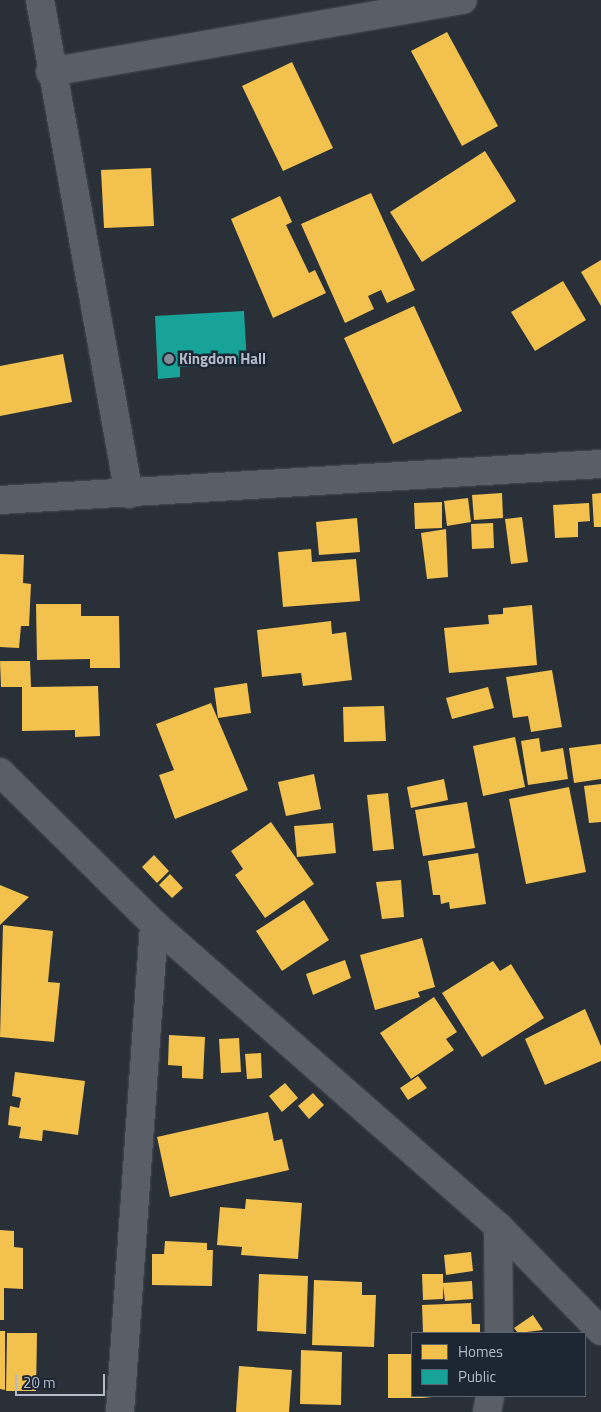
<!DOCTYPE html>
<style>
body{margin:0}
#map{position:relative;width:601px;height:1412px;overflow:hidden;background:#2a3038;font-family:"Titillium Web",sans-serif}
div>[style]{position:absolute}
.homes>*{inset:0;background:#f2c14e}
.public>*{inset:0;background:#17a398}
.roads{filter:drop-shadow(0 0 1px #484c53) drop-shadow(0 0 1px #484c53)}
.street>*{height:28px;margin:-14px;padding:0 14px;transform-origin:14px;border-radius:14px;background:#5a5e66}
.dots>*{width:14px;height:14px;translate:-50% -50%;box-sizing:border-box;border:2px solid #1d2633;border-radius:50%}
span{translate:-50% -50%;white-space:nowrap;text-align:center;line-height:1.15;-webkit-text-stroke:5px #1d2633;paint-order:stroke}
.poi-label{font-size:15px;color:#b4bcc9;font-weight:700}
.left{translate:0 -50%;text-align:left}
.legend{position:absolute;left:411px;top:1332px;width:175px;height:65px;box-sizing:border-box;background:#1d2633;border:1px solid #59626f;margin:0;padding:6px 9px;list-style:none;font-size:15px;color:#b4bcc9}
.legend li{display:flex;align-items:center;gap:10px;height:25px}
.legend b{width:25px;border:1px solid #59626f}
.scale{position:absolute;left:15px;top:1374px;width:90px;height:22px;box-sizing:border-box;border:2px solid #b4bcc9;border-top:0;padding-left:6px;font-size:15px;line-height:18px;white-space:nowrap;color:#b4bcc9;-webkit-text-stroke:4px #1d2633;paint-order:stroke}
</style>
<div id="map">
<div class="homes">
<div style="clip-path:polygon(447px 32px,498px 126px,462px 146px,411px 51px)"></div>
<div style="clip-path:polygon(292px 62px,333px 148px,283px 171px,242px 86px)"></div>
<div style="clip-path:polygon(485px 151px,516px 201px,422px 262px,390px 212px)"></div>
<div style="clip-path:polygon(151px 168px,154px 226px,104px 228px,101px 170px)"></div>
<div style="clip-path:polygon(371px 193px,415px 290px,387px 303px,381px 290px,368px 296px,374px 309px,345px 323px,301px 224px)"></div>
<div style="clip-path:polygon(280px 196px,292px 222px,286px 225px,309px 273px,315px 270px,326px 293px,273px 318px,231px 219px)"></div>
<div style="clip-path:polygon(601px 260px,601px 306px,581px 272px)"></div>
<div style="clip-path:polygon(563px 281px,586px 320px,535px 351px,511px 312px)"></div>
<div style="clip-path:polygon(414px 306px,462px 411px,393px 444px,344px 338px)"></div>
<div style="clip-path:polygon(63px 354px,72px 402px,0 416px,0 366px)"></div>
<div style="clip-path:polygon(502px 493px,503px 518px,474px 520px,472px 495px)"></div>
<div style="clip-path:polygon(601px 493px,601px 527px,594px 527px,592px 494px)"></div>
<div style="clip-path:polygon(468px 498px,471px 522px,447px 526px,444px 501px)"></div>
<div style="clip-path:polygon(442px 502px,442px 528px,415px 529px,414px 503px)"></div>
<div style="clip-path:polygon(589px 503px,590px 521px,578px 522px,578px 537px,555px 538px,553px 505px)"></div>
<div style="clip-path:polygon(522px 517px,528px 562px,511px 564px,505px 519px)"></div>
<div style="clip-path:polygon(357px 518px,360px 552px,319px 555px,316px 522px)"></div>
<div style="clip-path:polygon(493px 523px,494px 548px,472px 549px,471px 524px)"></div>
<div style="clip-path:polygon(446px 529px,448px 577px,427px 579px,421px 533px)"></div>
<div style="clip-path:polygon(311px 549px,312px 562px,356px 559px,360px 601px,283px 607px,278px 552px)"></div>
<div style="clip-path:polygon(0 554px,24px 555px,23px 583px,31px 584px,29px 626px,21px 626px,19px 648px,0 647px)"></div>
<div style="clip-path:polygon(36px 604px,81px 604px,81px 616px,119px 616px,120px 668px,90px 668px,90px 659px,37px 660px)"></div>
<div style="clip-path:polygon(532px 605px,537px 665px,449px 673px,444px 628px,489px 624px,488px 615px,503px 614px,503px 608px)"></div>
<div style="clip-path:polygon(331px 621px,332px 634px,346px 632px,352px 680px,303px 686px,301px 673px,262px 677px,257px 630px)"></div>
<div style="clip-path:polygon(0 661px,30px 661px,31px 687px,98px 686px,100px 736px,75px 737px,75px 730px,22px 731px,22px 687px,1px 687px)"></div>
<div style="clip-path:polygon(552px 670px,562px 727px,531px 732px,528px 716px,513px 718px,506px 677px)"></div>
<div style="clip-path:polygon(247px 683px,251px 713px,218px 718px,214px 688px)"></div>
<div style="clip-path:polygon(488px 687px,494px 708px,452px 719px,446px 698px)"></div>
<div style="clip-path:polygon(211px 703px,248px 790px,175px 819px,159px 775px,174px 770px,156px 724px)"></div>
<div style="clip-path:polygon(384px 706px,386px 741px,344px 742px,343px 707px)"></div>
<div style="clip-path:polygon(515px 737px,525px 787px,483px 796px,473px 746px)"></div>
<div style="clip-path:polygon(539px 738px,541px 752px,563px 748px,568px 779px,528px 785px,521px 741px)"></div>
<div style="clip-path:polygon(601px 744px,601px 779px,574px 783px,569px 748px)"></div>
<div style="clip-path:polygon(314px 774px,321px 809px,286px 816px,278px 782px)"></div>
<div style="clip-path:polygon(444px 779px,448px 800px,411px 808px,407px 787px)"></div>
<div style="clip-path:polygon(601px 784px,601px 822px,589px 823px,584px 786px)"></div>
<div style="clip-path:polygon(569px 787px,586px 872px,526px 884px,509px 799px)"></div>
<div style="clip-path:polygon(388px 793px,394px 849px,373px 851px,367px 795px)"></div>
<div style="clip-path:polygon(467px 802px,475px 848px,423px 856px,415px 810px)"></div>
<div style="clip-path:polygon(271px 822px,314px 884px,265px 918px,235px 875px,243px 869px,231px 851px)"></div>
<div style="clip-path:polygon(333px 823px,336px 853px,297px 857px,294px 826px)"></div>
<div style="clip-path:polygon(478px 853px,486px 904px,450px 909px,449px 902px,441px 904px,440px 895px,433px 895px,428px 861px)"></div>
<div style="clip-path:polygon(154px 855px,169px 871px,157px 883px,142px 867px)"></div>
<div style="clip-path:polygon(170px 874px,183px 888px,172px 898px,159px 885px)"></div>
<div style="clip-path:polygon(401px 880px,404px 917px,382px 919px,376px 882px)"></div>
<div style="clip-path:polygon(0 885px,29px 897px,0 925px)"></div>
<div style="clip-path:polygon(304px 900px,329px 940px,282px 971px,256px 931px)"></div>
<div style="clip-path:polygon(3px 925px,53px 931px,48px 982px,60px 983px,54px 1042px,0 1037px)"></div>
<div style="clip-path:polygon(422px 938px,435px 987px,418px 992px,420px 997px,375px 1010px,360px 955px)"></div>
<div style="clip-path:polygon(345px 960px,351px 978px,313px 995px,306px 974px)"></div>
<div style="clip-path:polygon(493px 961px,500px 971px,511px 964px,544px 1018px,482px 1057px,442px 993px)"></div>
<div style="clip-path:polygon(434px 997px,457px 1032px,446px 1039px,454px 1050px,411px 1079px,380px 1033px)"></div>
<div style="clip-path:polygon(585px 1009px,601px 1046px,601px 1061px,545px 1085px,525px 1039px)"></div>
<div style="clip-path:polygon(169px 1035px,205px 1037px,203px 1079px,182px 1078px,182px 1066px,168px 1065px)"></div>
<div style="clip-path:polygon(239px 1038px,241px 1072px,221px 1073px,219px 1039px)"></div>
<div style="clip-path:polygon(261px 1053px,262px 1078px,247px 1079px,245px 1054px)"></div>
<div style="clip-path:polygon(15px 1072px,85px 1081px,78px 1135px,43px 1130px,42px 1141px,19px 1138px,21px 1127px,8px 1125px,10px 1106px,19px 1108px,21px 1098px,12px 1096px)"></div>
<div style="clip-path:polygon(418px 1076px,427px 1088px,408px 1100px,400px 1088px)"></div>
<div style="clip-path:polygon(285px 1083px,298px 1098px,282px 1112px,269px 1096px)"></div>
<div style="clip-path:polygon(313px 1093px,324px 1105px,309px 1119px,298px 1106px)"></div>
<div style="clip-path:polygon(268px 1112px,274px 1141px,282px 1139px,289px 1170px,170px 1197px,157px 1137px)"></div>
<div style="clip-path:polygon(246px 1199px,302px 1203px,298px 1259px,241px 1255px,242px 1247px,217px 1245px,220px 1207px,245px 1209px)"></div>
<div style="clip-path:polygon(0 1230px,14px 1231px,14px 1247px,23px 1248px,23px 1289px,4px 1288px,4px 1320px,0 1320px)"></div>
<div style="clip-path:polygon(165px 1241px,207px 1243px,207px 1250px,213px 1250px,212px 1286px,152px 1285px,152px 1254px,164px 1254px)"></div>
<div style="clip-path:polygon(471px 1252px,473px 1271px,446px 1275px,444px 1255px)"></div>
<div style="clip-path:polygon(259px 1274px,308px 1276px,306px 1334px,257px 1331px)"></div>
<div style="clip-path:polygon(422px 1274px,443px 1274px,443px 1283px,472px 1281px,473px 1299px,445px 1301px,443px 1286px,443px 1299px,423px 1300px)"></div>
<div style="clip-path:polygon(314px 1280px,362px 1282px,362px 1295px,376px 1295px,374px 1347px,312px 1345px)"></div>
<div style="clip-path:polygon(471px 1303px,472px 1324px,480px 1324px,480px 1333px,423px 1333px,422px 1305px)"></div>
<div style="clip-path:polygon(533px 1315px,543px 1330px,518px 1333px,514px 1328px)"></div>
<div style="clip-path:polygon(0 1331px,5px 1331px,5px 1390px,0 1389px)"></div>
<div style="clip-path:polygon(7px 1333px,37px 1333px,36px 1391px,6px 1391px)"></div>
<div style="clip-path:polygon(301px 1350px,342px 1352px,341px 1405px,300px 1404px)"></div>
<div style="clip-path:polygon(388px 1354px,412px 1354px,412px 1396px,432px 1398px,388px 1398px)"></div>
<div style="clip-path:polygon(239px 1366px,292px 1370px,289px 1412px,236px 1412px)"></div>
</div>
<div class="public">
<div style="clip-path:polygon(244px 311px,247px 364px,180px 367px,180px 377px,158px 379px,155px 316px)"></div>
</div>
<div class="roads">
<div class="street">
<div style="left:40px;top:0;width:502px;rotate:79.79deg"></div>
<div style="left:50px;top:72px;width:419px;rotate:-9.9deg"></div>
<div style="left:0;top:500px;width:602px;rotate:-3.43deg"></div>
<div style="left:0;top:772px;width:216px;rotate:44.6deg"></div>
<div style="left:154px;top:924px;width:458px;rotate:41.3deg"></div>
<div style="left:498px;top:1226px;width:147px;rotate:45.6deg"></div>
<div style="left:498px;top:1226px;width:107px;rotate:89.5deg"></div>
<div style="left:120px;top:1412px;width:489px;rotate:-86deg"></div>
<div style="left:487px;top:1412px;width:16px;rotate:-79deg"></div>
</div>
</div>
<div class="dots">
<div style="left:169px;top:359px;background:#848b96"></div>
</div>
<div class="poi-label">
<span class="left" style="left:179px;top:359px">Kingdom Hall</span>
</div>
<ul class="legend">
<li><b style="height:14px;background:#f2c14e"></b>Homes</li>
<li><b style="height:14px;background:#17a398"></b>Public</li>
</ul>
<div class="scale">20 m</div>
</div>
